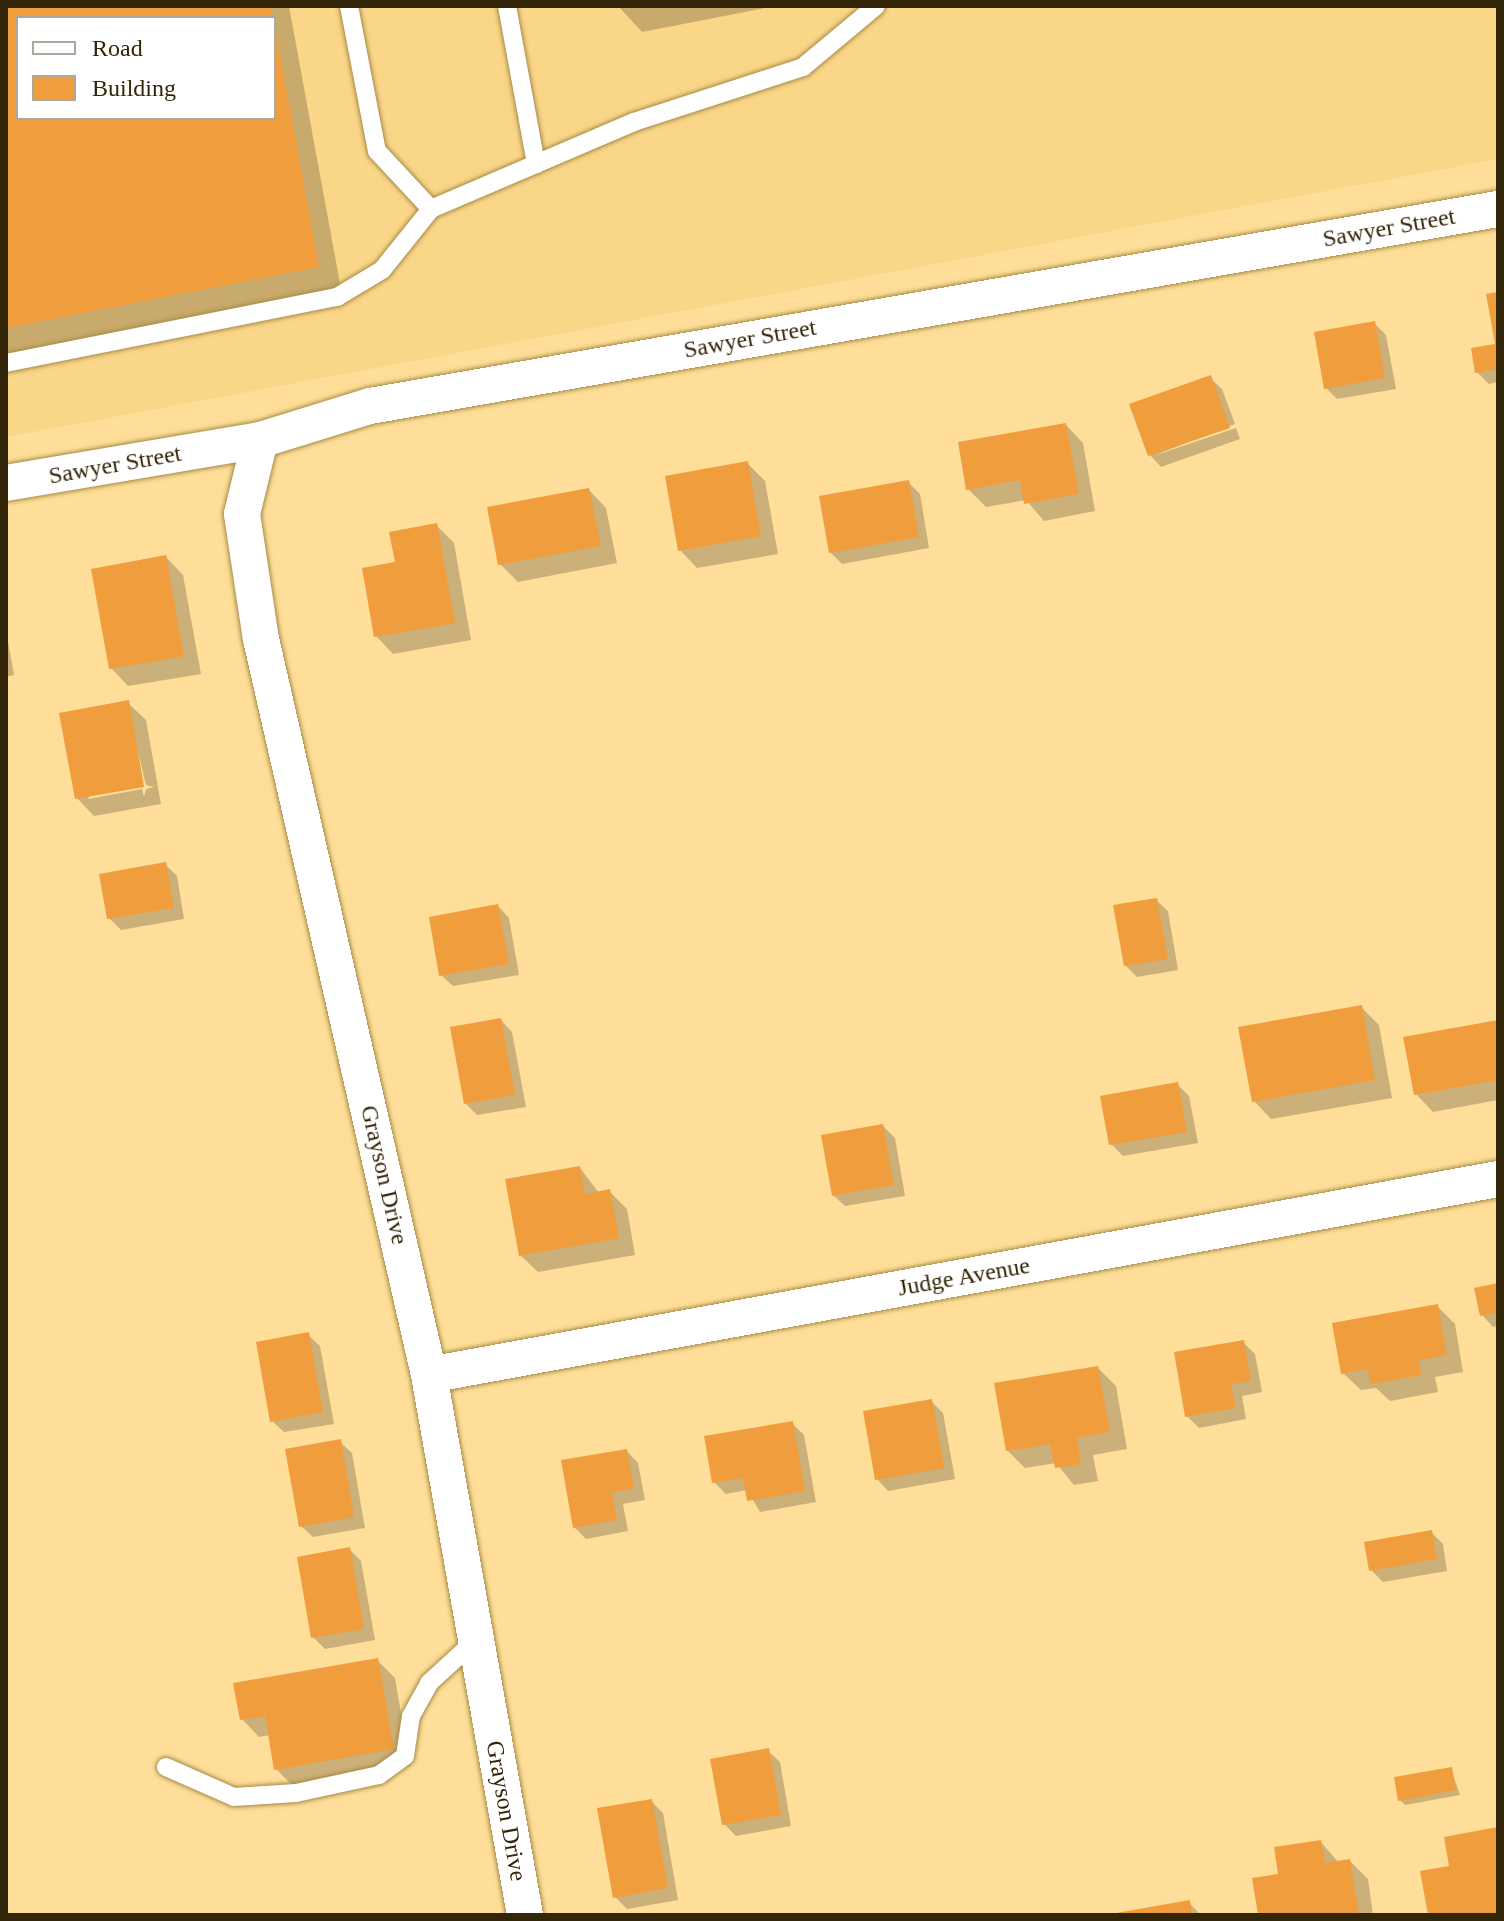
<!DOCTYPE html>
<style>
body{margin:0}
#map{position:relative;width:1504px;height:1921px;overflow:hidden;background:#fede98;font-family:"Times New Roman",serif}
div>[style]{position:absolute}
.built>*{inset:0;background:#fad688}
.shadow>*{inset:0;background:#0003}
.building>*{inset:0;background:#f09d3d}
.roads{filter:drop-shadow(0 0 2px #a88a46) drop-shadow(0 0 2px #a88a46)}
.lane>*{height:18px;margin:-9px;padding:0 9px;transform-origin:9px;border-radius:9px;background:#fff}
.street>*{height:36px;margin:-18px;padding:0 18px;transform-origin:18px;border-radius:18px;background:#fff}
span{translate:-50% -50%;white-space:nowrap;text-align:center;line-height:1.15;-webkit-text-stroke:6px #fff;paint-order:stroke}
.street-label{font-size:24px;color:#322508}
.frame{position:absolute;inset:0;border:8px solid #322508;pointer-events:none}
.legend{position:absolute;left:16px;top:16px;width:260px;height:104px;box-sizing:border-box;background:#fff;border:2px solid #ada89c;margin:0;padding:10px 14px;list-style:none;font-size:24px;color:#322508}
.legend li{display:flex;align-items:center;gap:16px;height:40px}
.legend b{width:40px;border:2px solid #ada89c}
</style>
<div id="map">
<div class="built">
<div style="clip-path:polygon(evenodd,6px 6px,1498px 6px,1498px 159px,6px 437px,6px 6px,18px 18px,274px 18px,274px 118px,18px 118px,18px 18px)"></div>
</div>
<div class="shadow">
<div style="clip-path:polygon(evenodd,6px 6px,289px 6px,341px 289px,6px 355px,6px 6px,18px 18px,274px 18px,274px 118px,18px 118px,18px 18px)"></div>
<div style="clip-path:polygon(618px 6px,775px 6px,642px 32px)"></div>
<div style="clip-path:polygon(1498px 294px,1498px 382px,1489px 384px,1477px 372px,1497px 346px)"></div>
<div style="clip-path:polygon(1374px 323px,1386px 335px,1396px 389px,1337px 399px,1326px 388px)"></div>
<div style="clip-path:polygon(1210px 378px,1222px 389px,1235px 424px,1153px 456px,1236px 428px,1240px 439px,1161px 467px,1150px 455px)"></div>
<div style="clip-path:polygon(1066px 425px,1083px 443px,1095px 511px,1044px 521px,1026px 500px,986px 507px,968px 489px)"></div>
<div style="clip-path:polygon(747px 463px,765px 481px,778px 554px,697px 568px,680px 550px)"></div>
<div style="clip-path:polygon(908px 482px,920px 494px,929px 548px,842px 564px,830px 552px)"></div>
<div style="clip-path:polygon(589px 490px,606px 508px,617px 563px,518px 582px,500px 564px)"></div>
<div style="clip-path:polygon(436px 525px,454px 543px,471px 640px,393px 654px,376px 636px)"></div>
<div style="clip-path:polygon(166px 557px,183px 575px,201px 674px,128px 686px,111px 668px)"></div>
<div style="clip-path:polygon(6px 630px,14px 675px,6px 677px)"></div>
<div style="clip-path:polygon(evenodd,128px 703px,146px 720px,161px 804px,94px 816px,77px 798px,128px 703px,130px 720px,146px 785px,154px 787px,146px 789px,144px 797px,142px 789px,88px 799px,130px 720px)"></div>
<div style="clip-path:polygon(165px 864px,177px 876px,184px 919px,121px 930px,109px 918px)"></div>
<div style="clip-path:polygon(1156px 900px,1168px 911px,1178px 970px,1137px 977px,1125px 965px)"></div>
<div style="clip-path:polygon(498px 906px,509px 918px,519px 975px,453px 986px,441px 975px)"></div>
<div style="clip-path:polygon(1361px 1007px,1379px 1025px,1392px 1098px,1271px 1119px,1254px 1101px)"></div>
<div style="clip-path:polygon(501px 1020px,512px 1032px,526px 1107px,477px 1115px,466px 1104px)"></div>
<div style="clip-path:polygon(1498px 1022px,1498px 1100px,1433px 1112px,1416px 1094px)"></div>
<div style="clip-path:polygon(1177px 1084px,1189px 1096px,1198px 1143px,1123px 1156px,1111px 1144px)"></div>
<div style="clip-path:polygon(883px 1126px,895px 1138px,905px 1196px,845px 1206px,833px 1195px)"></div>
<div style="clip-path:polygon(580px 1168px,599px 1193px,609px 1191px,627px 1209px,635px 1255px,538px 1272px,520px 1255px)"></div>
<div style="clip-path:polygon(1498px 1285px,1498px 1326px,1493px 1327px,1482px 1315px)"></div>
<div style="clip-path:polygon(1437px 1306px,1455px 1324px,1463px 1372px,1435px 1377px,1438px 1392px,1390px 1401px,1376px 1388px,1361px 1390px,1343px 1373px)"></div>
<div style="clip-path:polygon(308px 1335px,320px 1346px,334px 1424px,284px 1432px,272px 1421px)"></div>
<div style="clip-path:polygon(1243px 1342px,1255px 1354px,1262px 1392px,1242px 1396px,1246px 1419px,1199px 1428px,1187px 1416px)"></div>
<div style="clip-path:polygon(1098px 1368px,1116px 1386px,1127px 1449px,1093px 1455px,1098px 1481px,1074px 1485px,1056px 1463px,1025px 1468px,1008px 1451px)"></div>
<div style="clip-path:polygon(931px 1401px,943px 1413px,955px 1479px,888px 1491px,877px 1479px)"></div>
<div style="clip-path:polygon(792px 1423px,804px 1435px,816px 1502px,760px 1512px,747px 1490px,726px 1494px,714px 1482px)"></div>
<div style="clip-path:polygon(340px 1442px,352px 1453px,365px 1528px,313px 1537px,301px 1526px)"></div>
<div style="clip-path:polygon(627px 1451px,638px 1463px,645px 1500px,623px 1504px,628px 1531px,586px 1539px,574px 1527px)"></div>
<div style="clip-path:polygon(1431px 1532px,1443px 1544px,1447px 1571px,1383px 1582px,1371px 1570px)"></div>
<div style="clip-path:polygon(349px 1549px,361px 1561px,375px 1640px,325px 1649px,313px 1637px)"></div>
<div style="clip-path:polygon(377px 1660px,395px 1678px,410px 1766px,294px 1787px,276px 1769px,270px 1735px,259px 1737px,242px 1719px)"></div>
<div style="clip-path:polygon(768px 1751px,780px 1762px,791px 1826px,736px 1836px,724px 1824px)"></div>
<div style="clip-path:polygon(1451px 1769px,1460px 1795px,1405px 1805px,1400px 1800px)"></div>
<div style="clip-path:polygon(651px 1801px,663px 1813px,678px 1900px,627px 1909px,615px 1897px)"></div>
<div style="clip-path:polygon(1321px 1842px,1339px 1863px,1350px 1861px,1368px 1879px,1373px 1915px,1260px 1915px,1281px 1876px)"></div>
<div style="clip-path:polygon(1189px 1903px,1201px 1915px,1118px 1915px)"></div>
</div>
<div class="building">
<div style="clip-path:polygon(6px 6px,271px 6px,273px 18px,18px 18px,18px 118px,274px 118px,276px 32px,319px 267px,6px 328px)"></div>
<div style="clip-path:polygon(1498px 292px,1498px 369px,1475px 373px,1471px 348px,1495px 344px,1486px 294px)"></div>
<div style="clip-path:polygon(1375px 321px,1385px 378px,1324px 389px,1314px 332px)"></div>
<div style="clip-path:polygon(1211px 375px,1230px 428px,1148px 456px,1129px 404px)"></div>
<div style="clip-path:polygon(1066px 423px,1079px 494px,1024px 504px,1020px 480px,966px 490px,958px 442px)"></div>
<div style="clip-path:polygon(748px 461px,761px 536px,678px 551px,665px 476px)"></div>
<div style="clip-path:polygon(909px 480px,919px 537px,829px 553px,819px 496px)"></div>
<div style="clip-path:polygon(589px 488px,601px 546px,498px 565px,487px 507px)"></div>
<div style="clip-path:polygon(437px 523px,455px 623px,374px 637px,362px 568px,395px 562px,389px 532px)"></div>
<div style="clip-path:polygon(166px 555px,184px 656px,109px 669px,91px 569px)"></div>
<div style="clip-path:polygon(129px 700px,144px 787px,75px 799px,59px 713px)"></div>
<div style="clip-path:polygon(166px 862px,174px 908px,107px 919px,99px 874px)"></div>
<div style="clip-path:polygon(1157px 898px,1168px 959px,1124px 966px,1113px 905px)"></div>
<div style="clip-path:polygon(498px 904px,509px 964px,439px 976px,429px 917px)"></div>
<div style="clip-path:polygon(1362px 1005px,1375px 1080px,1252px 1102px,1238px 1027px)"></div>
<div style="clip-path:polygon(501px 1018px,515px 1095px,464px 1104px,450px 1027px)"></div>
<div style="clip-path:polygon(1498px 1020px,1498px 1080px,1414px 1095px,1403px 1037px)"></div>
<div style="clip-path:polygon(1178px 1082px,1187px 1132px,1109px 1145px,1100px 1096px)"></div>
<div style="clip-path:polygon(883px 1124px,894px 1185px,832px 1196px,821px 1135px)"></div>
<div style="clip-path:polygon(580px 1166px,585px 1194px,610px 1189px,619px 1238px,519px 1256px,505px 1179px)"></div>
<div style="clip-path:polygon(1498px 1283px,1498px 1312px,1480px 1316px,1474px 1288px)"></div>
<div style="clip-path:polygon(1438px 1304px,1447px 1355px,1419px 1360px,1421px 1375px,1370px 1384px,1368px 1369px,1341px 1374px,1332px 1323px)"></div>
<div style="clip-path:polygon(309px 1332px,323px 1412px,270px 1422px,256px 1342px)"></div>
<div style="clip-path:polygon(1244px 1340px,1251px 1381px,1231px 1384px,1236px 1408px,1185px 1417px,1174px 1352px)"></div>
<div style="clip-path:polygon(1098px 1366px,1110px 1432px,1077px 1438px,1081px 1464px,1055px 1468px,1050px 1444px,1006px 1451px,994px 1383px)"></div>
<div style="clip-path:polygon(932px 1399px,944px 1468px,875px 1480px,863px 1411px)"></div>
<div style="clip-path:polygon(793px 1421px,805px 1491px,747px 1501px,743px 1478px,712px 1483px,704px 1436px)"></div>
<div style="clip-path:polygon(341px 1439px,354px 1517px,299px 1527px,285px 1449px)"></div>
<div style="clip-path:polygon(627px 1449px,634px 1489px,612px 1492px,617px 1520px,573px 1528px,561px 1460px)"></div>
<div style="clip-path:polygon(1432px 1530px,1437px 1559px,1369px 1571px,1364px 1542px)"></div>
<div style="clip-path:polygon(350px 1547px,364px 1629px,311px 1638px,297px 1557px)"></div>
<div style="clip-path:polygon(378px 1658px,394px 1749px,274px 1770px,265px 1716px,240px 1720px,233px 1683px)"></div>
<div style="clip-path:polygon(769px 1748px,781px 1815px,722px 1825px,710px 1759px)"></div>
<div style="clip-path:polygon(1452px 1767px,1456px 1790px,1398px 1801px,1394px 1777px)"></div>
<div style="clip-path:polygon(652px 1799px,668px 1888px,613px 1898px,597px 1808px)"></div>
<div style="clip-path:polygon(1498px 1827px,1498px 1915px,1428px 1915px,1420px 1871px,1449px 1866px,1444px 1837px)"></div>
<div style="clip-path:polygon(1321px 1840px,1325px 1863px,1350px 1859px,1359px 1915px,1258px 1915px,1252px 1878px,1278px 1874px,1274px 1847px)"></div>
<div style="clip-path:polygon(1190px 1900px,1192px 1915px,1116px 1915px,1116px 1913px)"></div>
</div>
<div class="roads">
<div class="lane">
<div style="left:349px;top:6px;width:148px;rotate:79.1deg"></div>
<div style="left:377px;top:151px;width:79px;rotate:47deg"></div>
<div style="left:507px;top:6px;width:161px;rotate:79.6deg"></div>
<div style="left:6px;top:363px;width:338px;rotate:-11.3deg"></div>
<div style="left:337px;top:297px;width:52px;rotate:-31deg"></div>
<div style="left:382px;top:270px;width:78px;rotate:-51.2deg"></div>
<div style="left:431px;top:209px;width:221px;rotate:-23.2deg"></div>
<div style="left:634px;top:122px;width:178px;rotate:-18deg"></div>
<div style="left:803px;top:67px;width:95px;rotate:-39.9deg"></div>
<div style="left:166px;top:1767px;width:74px;rotate:23.8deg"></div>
<div style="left:234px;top:1797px;width:62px;rotate:-3.7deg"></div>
<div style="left:296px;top:1793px;width:85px;rotate:-12.2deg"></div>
<div style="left:379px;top:1775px;width:32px;rotate:-36deg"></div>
<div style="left:405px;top:1756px;width:40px;rotate:-81.5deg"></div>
<div style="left:411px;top:1716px;width:38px;rotate:-61deg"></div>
<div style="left:429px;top:1683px;width:64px;rotate:-42.5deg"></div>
</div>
<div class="street">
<div style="left:260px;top:440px;width:76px;rotate:103.7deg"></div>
<div style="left:242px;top:514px;width:126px;rotate:81.4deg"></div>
<div style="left:261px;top:639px;width:755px;rotate:77.14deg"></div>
<div style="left:429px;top:1375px;width:548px;rotate:79.92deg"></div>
<div style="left:6px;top:483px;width:258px;rotate:-9.6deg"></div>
<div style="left:260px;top:440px;width:115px;rotate:-17.2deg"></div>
<div style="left:370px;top:406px;width:1145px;rotate:-9.91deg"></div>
<div style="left:429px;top:1375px;width:1087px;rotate:-10.39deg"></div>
</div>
</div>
<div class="street-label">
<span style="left:1389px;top:228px;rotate:-10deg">Sawyer Street</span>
<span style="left:750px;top:339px;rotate:-10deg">Sawyer Street</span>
<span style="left:115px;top:465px;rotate:-10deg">Sawyer Street</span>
<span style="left:384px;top:1175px;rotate:77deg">Grayson Drive</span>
<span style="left:964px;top:1277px;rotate:-10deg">Judge Avenue</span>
<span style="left:506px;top:1811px;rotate:80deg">Grayson Drive</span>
</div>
<div class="frame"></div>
<ul class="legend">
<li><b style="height:10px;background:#fff"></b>Road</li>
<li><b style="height:22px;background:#f09d3d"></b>Building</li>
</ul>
</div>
